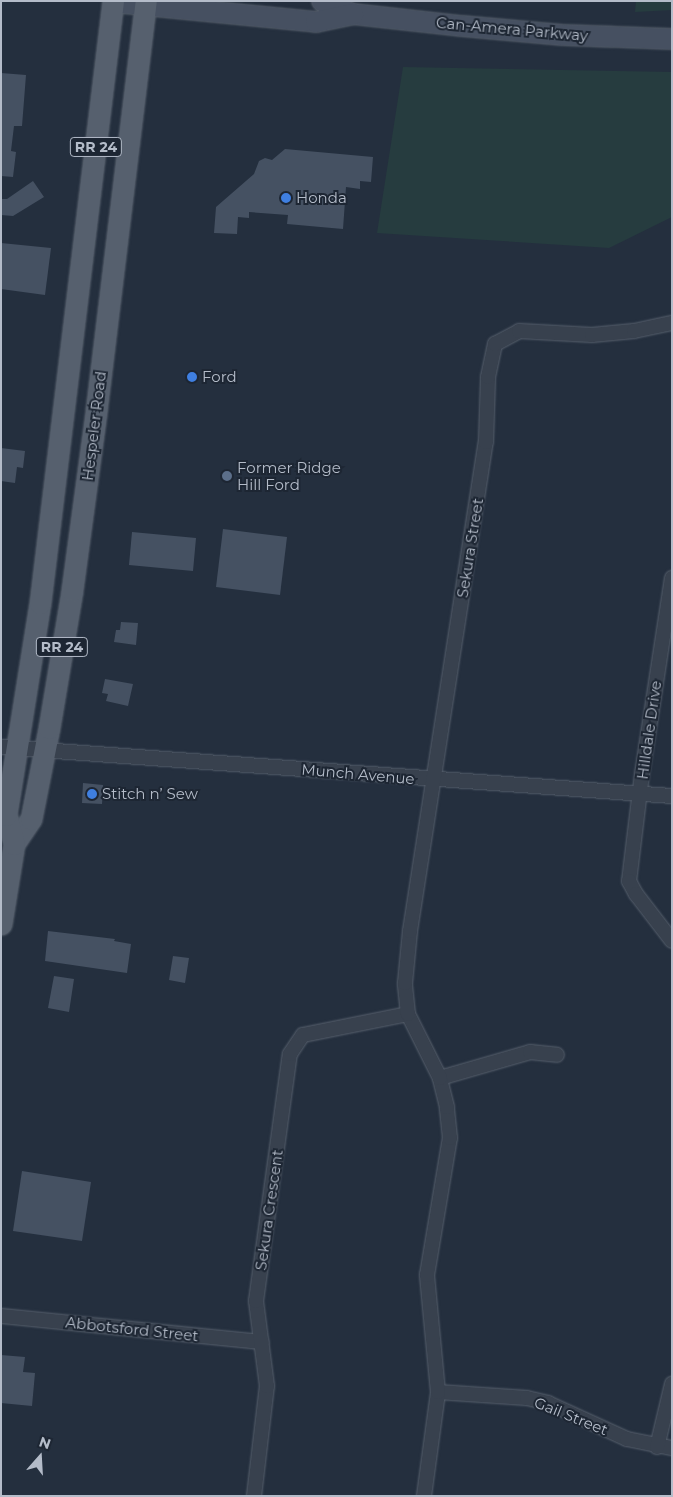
<!DOCTYPE html>
<meta charset="utf-8">
<style>
body{margin:0}
#map{position:relative;width:673px;height:1497px;overflow:hidden;background:#242f3e;font-family:Montserrat,sans-serif}
div>[style]{position:absolute}
.green>*{inset:0;background:#263c3f}
.building>*{inset:0;background:#455162}
.roads{filter:drop-shadow(0 0 1px #565f6c) drop-shadow(0 0 1px #565f6c)}
.street>*{height:14px;margin:-7px;padding:0 7px;transform-origin:7px;border-radius:7px;background:#38414e}
.secondary>*{height:20px;margin:-10px;padding:0 10px;transform-origin:10px;border-radius:10px;background:#465061}
.primary>*{height:21px;margin:-10.5px;padding:0 10.5px;transform-origin:10.5px;border-radius:10.5px;background:#56606e}
.dots>*{width:14px;height:14px;translate:-50% -50%;box-sizing:border-box;border:2px solid #1d2633;border-radius:50%}
span{translate:-50% -50%;white-space:nowrap;text-align:center;line-height:1.15;-webkit-text-stroke:4px #1d2633;paint-order:stroke}
.shield-label span{padding:1px 4px;background:#1d2633;border:1px solid;border-radius:4px;-webkit-text-stroke-width:0}
.shield-label{font-size:14px;color:#b4bcc9;font-weight:700}
.street-label{font-size:15px;color:#b4bcc9}
.poi-label{font-size:15px;color:#b4bcc9}
.left{translate:0 -50%;text-align:left}
.frame{position:absolute;inset:0;border:2px solid #b4bcc9;pointer-events:none}
.north{position:absolute;left:15px;top:1432px;width:50px;height:50px;-webkit-text-stroke:4px #1d2633;paint-order:stroke;rotate:19deg;font-size:14px;font-weight:700;line-height:20px;text-align:center;color:#b4bcc9}
.north::after{content:'';display:block;margin:auto;width:18px;height:22px;background:#b4bcc9;clip-path:polygon(50% 0,100% 100%,50% 72%,0 100%)}
</style>
<div id="map">
<div class="green">
<div style="clip-path:polygon(636px 1px,672px 1px,672px 10px,635px 12px)"></div>
<div style="clip-path:polygon(403px 67px,672px 72px,672px 217px,609px 248px,377px 233px)"></div>
</div>
<div class="building">
<div style="clip-path:polygon(1px 73px,26px 75px,22px 126px,14px 126px,11px 151px,16px 152px,13px 177px,1px 176px)"></div>
<div style="clip-path:polygon(285px 149px,373px 157px,371px 182px,360px 181px,360px 189px,346px 187px,343px 229px,287px 224px,288px 215px,249px 212px,249px 218px,238px 217px,237px 234px,214px 233px,216px 207px,254px 174px,259px 161px,265px 158px,272px 160px)"></div>
<div style="clip-path:polygon(33px 181px,44px 197px,13px 216px,1px 215px,1px 199px,7px 199px)"></div>
<div style="clip-path:polygon(1px 243px,51px 248px,45px 295px,1px 289px)"></div>
<div style="clip-path:polygon(1px 448px,25px 451px,23px 468px,17px 467px,15px 483px,1px 481px)"></div>
<div style="clip-path:polygon(223px 529px,287px 537px,280px 595px,216px 587px)"></div>
<div style="clip-path:polygon(132px 532px,196px 538px,193px 571px,129px 565px)"></div>
<div style="clip-path:polygon(121px 622px,138px 623px,136px 645px,114px 642px,116px 630px,120px 630px)"></div>
<div style="clip-path:polygon(105px 679px,133px 684px,128px 706px,106px 701px,108px 694px,102px 693px)"></div>
<div style="clip-path:polygon(83px 783px,103px 785px,102px 804px,82px 803px)"></div>
<div style="clip-path:polygon(48px 931px,115px 939px,114px 941px,131px 944px,127px 973px,45px 961px)"></div>
<div style="clip-path:polygon(173px 956px,189px 958px,185px 983px,169px 980px)"></div>
<div style="clip-path:polygon(54px 976px,74px 979px,69px 1012px,48px 1008px)"></div>
<div style="clip-path:polygon(22px 1171px,91px 1182px,82px 1241px,13px 1231px)"></div>
<div style="clip-path:polygon(1px 1355px,25px 1357px,23px 1372px,35px 1373px,32px 1406px,1px 1403px)"></div>
</div>
<div class="roads">
<div class="street">
<div style="left:672px;top:578px;width:198px;rotate:98.7deg"></div>
<div style="left:642px;top:774px;width:108px;rotate:96.9deg"></div>
<div style="left:629px;top:881px;width:15px;rotate:62deg"></div>
<div style="left:636px;top:894px;width:59px;rotate:52.5deg"></div>
<div style="left:1px;top:747px;width:673px;rotate:4.18deg"></div>
<div style="left:440px;top:1078px;width:94px;rotate:-16.1deg"></div>
<div style="left:530px;top:1052px;width:27px;rotate:6deg"></div>
<div style="left:1px;top:1316px;width:262px;rotate:5.7deg"></div>
<div style="left:438px;top:1392px;width:89px;rotate:3.9deg"></div>
<div style="left:527px;top:1398px;width:22px;rotate:13deg"></div>
<div style="left:548px;top:1403px;width:87px;rotate:24.5deg"></div>
<div style="left:627px;top:1439px;width:46px;rotate:11.3deg"></div>
<div style="left:657px;top:1447px;width:65px;rotate:-76.6deg"></div>
<div style="left:254px;top:1496px;width:111px;rotate:-83.3deg"></div>
<div style="left:267px;top:1386px;width:86px;rotate:-97.4deg"></div>
<div style="left:256px;top:1301px;width:249px;rotate:-82.2deg"></div>
<div style="left:290px;top:1054px;width:23px;rotate:-56deg"></div>
<div style="left:303px;top:1035px;width:107px;rotate:-11.3deg"></div>
<div style="left:424px;top:1496px;width:105px;rotate:-82.3deg"></div>
<div style="left:438px;top:1392px;width:118px;rotate:-95.4deg"></div>
<div style="left:427px;top:1275px;width:139px;rotate:-80.5deg"></div>
<div style="left:450px;top:1138px;width:31px;rotate:-96deg"></div>
<div style="left:447px;top:1107px;width:30px;rotate:-104deg"></div>
<div style="left:440px;top:1078px;width:72px;rotate:-116.6deg"></div>
<div style="left:408px;top:1014px;width:31px;rotate:-96deg"></div>
<div style="left:405px;top:983px;width:52px;rotate:-84.5deg"></div>
<div style="left:410px;top:931px;width:495px;rotate:-81.2deg"></div>
<div style="left:486px;top:442px;width:65px;rotate:-88.2deg"></div>
<div style="left:488px;top:377px;width:34px;rotate:-78deg"></div>
<div style="left:495px;top:344px;width:27px;rotate:-28deg"></div>
<div style="left:519px;top:331px;width:73px;rotate:3.1deg"></div>
<div style="left:592px;top:335px;width:42px;rotate:-5.4deg"></div>
<div style="left:634px;top:331px;width:39px;rotate:-12deg"></div>
</div>
<div class="secondary">
<div style="left:322px;top:1px;width:34px;rotate:23deg"></div>
<div style="left:353px;top:14px;width:110px;rotate:6.3deg"></div>
<div style="left:462px;top:26px;width:101px;rotate:5.1deg"></div>
<div style="left:563px;top:35px;width:109px;rotate:2.1deg"></div>
<div style="left:113px;top:2px;width:204px;rotate:5.6deg"></div>
<div style="left:316px;top:22px;width:38px;rotate:-12deg"></div>
</div>
<div class="primary">
<div style="left:14px;top:844px;width:30px;rotate:-56deg"></div>
<div style="left:31px;top:819px;width:93px;rotate:-78.8deg"></div>
<div style="left:49px;top:728px;width:140px;rotate:-80.5deg"></div>
<div style="left:72px;top:590px;width:180px;rotate:-82.3deg"></div>
<div style="left:96px;top:412px;width:414px;rotate:-83.1deg"></div>
<div style="left:1px;top:924px;width:81px;rotate:-80.8deg"></div>
<div style="left:14px;top:844px;width:30px;rotate:-105deg"></div>
<div style="left:6px;top:815px;width:215px;rotate:-80.9deg"></div>
<div style="left:40px;top:603px;width:606px;rotate:-83.09deg"></div>
</div>
</div>
<div class="dots">
<div style="left:286px;top:198px;background:#3f7fe0"></div>
<div style="left:192px;top:377px;background:#3f7fe0"></div>
<div style="left:227px;top:476px;background:#5c6f8a"></div>
<div style="left:92px;top:794px;background:#3f7fe0"></div>
</div>
<div class="shield-label">
<span style="left:96px;top:147px">RR 24</span>
<span style="left:62px;top:647px">RR 24</span>
</div>
<div class="street-label">
<span style="left:512px;top:29px;rotate:5deg">Can-Amera Parkway</span>
<span style="left:94px;top:426px;rotate:-83deg">Hespeler Road</span>
<span style="left:470px;top:548px;rotate:-81deg">Sekura Street</span>
<span style="left:649px;top:730px;rotate:-82deg">Hilldale Drive</span>
<span style="left:358px;top:774px;rotate:5deg">Munch Avenue</span>
<span style="left:269px;top:1210px;rotate:-82deg">Sekura Crescent</span>
<span style="left:132px;top:1329px;rotate:6deg">Abbotsford Street</span>
<span style="left:571px;top:1416px;rotate:22deg">Gail Street</span>
</div>
<div class="poi-label">
<span class="left" style="left:296px;top:198px">Honda</span>
<span class="left" style="left:202px;top:377px">Ford</span>
<span class="left" style="left:237px;top:476px">Former Ridge<br>Hill Ford</span>
<span class="left" style="left:102px;top:794px">Stitch n’ Sew</span>
</div>
<div class="frame"></div>
<div class="north">N</div>
</div>
